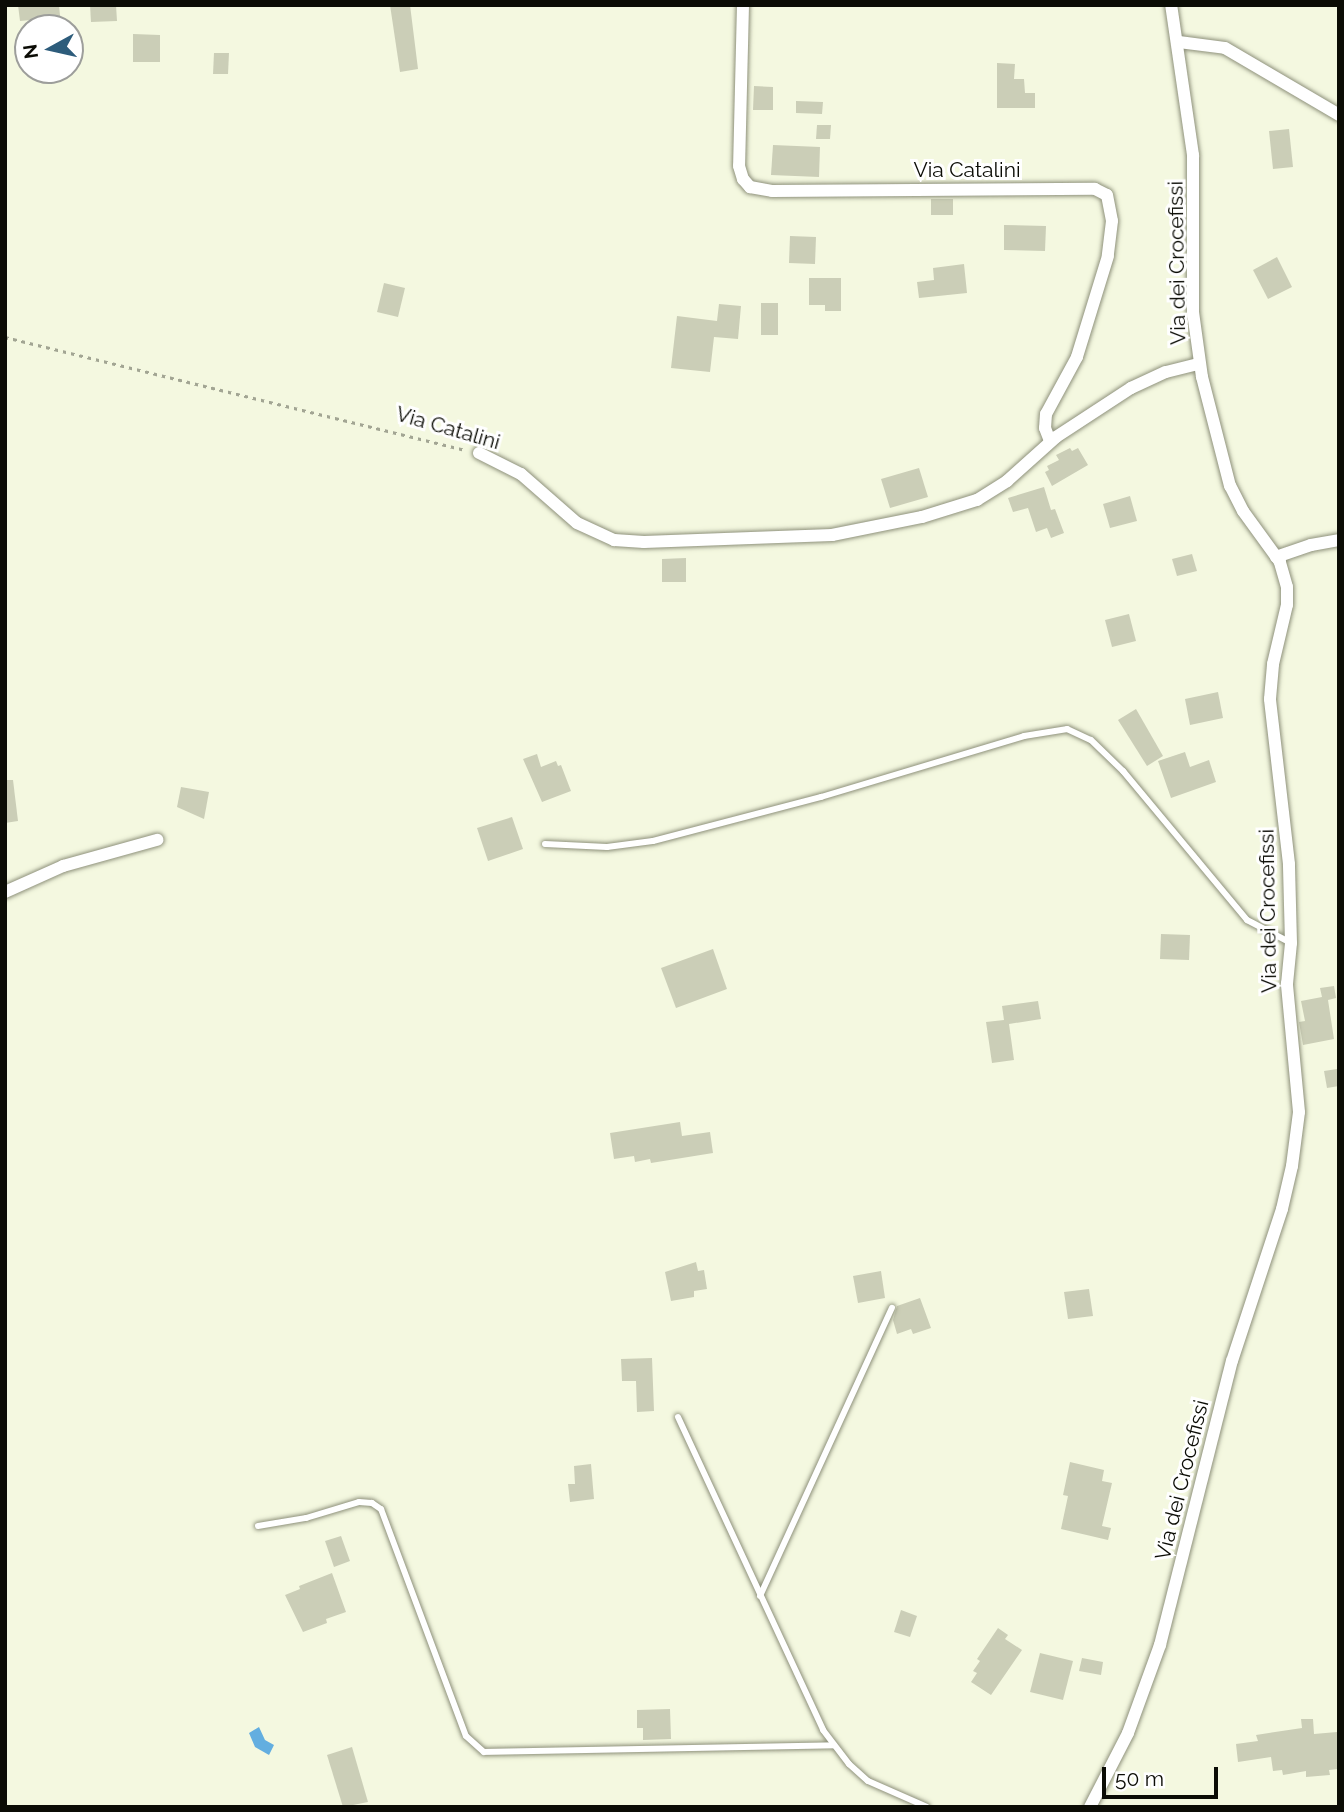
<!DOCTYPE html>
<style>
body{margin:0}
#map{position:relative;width:1344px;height:1812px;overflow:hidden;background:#f4f8e0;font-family:Raleway,sans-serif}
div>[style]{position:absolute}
.water>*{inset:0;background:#63aee0}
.building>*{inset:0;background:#cbceb7}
.path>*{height:2.5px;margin-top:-1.25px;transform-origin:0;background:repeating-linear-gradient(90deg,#a2a593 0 3.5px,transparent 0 8.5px)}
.roads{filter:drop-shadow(0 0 2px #8e917b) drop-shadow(0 0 2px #8e917b)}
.lane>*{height:6px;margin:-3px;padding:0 3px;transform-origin:3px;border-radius:3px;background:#fff}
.street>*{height:12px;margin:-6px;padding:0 6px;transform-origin:6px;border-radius:6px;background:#fff}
span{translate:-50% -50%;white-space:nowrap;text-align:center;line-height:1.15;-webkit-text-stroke:6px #fff;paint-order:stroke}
.street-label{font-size:21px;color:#0b0c05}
.frame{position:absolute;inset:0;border:7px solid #0b0c05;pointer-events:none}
.north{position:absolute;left:14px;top:14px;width:70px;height:70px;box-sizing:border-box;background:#fff;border:2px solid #9d9e9b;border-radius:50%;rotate:262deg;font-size:19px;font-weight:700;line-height:28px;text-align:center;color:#0b0c05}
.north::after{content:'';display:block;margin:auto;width:24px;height:32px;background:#2d5c7b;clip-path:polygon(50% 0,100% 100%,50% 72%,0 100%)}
.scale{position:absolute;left:1102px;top:1767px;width:116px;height:32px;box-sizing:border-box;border:4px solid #0b0c05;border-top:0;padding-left:9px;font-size:21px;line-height:24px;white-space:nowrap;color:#0b0c05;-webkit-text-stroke:5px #fff;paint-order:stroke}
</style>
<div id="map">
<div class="water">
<div style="clip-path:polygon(259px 1727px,265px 1740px,274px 1745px,269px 1755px,255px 1747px,249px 1733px)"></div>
</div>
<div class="building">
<div style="clip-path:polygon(18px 5px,59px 5px,61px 26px,32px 28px,31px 20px,20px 21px)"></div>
<div style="clip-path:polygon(90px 5px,116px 5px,117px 21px,91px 22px)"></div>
<div style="clip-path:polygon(390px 5px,410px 5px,418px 69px,400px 72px)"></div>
<div style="clip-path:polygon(133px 34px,160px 35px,160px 62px,133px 62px)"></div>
<div style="clip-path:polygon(214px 53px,229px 53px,228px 74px,213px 74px)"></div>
<div style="clip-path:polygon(997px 63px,1015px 64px,1014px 79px,1024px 79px,1025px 93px,1035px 93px,1035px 108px,997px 108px)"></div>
<div style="clip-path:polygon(754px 86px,773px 87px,773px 110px,753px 110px)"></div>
<div style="clip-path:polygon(796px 101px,823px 102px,822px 114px,796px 113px)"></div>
<div style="clip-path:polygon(817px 125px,831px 125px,830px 139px,816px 139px)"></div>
<div style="clip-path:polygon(1289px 129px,1293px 167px,1273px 169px,1269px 131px)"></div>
<div style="clip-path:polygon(773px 145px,820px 147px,819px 177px,771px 175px)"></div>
<div style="clip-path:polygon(931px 199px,953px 199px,953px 215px,931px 215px)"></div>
<div style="clip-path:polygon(1004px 225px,1046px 226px,1045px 251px,1004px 250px)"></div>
<div style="clip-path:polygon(790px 236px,816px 237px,815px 264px,789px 263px)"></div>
<div style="clip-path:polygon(1277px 257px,1292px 287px,1268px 299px,1253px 270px)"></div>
<div style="clip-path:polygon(964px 264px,967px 293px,919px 298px,917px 282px,934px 280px,933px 268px)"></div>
<div style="clip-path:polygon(809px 278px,841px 278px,841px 311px,825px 311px,825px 305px,809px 305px)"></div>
<div style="clip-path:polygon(384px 283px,405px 288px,398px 317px,377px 312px)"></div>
<div style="clip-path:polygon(761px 303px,778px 303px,778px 335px,761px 335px)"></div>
<div style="clip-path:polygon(719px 304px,741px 306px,738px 339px,714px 337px,710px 372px,671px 368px,677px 316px,717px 321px)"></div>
<div style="clip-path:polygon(1070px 448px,1072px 451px,1078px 448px,1088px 465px,1052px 486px,1045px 472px,1049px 470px,1047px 466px,1059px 460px,1056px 455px)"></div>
<div style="clip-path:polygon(919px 468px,928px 497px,890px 508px,881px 479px)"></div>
<div style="clip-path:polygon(1044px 487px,1051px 510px,1055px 509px,1064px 533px,1051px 538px,1047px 528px,1036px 532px,1028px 508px,1013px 512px,1008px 498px)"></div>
<div style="clip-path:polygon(1130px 496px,1137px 521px,1110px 528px,1103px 504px)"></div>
<div style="clip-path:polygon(1192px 554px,1197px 571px,1177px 576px,1172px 559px)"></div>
<div style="clip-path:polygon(686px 558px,686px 582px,662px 582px,662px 559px)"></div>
<div style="clip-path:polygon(1129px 614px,1136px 641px,1112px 647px,1105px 620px)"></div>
<div style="clip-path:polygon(1218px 692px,1223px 718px,1190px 725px,1185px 699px)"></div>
<div style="clip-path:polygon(1136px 709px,1163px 756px,1147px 766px,1118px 720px)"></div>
<div style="clip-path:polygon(1185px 752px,1190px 767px,1209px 760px,1216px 782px,1171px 798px,1158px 761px)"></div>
<div style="clip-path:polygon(537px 754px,541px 767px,556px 761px,558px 766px,561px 765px,571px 791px,542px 802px,523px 759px)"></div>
<div style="clip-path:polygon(5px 780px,13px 780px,18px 821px,5px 823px)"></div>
<div style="clip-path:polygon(181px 787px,209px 792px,204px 819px,177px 807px)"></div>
<div style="clip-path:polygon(512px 817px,523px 849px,488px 861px,477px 828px)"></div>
<div style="clip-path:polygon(1161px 934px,1190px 935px,1189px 960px,1160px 959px)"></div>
<div style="clip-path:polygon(713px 949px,727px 989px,676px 1008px,661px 968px)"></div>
<div style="clip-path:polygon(1334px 986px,1336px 998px,1328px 1000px,1334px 1039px,1303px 1045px,1299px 1022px,1305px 1021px,1301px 1001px,1322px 997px,1320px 988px)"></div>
<div style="clip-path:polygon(1038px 1001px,1041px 1019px,1009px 1024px,1014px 1060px,992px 1063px,986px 1022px,1004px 1020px,1002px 1006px)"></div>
<div style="clip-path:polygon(1337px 1069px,1339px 1086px,1327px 1088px,1324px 1071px)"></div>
<div style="clip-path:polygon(680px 1122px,682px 1136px,710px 1132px,713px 1153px,651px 1163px,650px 1159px,635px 1162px,634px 1156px,614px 1159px,610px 1133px)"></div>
<div style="clip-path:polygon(696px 1262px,698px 1271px,704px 1270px,707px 1289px,694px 1291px,694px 1297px,671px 1301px,665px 1272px)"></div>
<div style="clip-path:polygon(881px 1271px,885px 1298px,858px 1303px,853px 1276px)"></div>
<div style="clip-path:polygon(1089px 1289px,1093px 1316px,1068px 1319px,1064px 1292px)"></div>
<div style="clip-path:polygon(920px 1298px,931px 1328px,913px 1334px,911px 1329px,897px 1334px,893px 1320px,897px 1306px)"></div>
<div style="clip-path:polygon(652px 1358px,654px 1411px,637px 1412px,636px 1381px,622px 1381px,621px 1359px)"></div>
<div style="clip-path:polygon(1070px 1462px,1104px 1470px,1102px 1481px,1112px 1483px,1102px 1526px,1111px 1528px,1108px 1540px,1061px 1529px,1068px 1496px,1063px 1495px)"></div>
<div style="clip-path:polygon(591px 1464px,594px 1499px,570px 1502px,568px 1484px,575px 1484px,574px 1466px)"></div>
<div style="clip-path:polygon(341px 1536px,350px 1561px,334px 1567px,325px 1541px)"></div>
<div style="clip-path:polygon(332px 1573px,346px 1612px,326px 1619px,327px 1623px,303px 1632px,285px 1595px,300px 1589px,299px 1586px)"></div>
<div style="clip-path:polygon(901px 1610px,917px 1616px,910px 1637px,894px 1632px)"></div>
<div style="clip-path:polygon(998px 1628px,1008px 1635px,1005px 1639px,1022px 1650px,991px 1695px,971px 1682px,977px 1673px,973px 1671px,980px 1661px,977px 1659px)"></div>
<div style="clip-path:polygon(1040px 1653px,1073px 1661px,1063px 1700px,1030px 1692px)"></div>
<div style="clip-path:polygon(1082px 1658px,1103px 1662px,1101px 1675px,1079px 1671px)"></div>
<div style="clip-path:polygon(670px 1709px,671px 1739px,643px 1740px,643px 1728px,637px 1728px,637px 1710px)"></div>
<div style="clip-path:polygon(1301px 1719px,1313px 1719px,1314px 1734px,1337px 1732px,1338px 1769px,1329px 1770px,1330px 1775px,1306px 1777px,1306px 1771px,1283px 1775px,1282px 1770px,1273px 1771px,1271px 1757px,1238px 1762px,1236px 1744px,1258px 1741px,1256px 1735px,1302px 1728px)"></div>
<div style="clip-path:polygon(352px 1747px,368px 1802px,343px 1807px,327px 1755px)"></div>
</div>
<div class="path">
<div style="left:5px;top:337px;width:474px;rotate:13.8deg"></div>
</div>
<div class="roads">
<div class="lane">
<div style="left:545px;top:844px;width:62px;rotate:2.8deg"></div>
<div style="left:607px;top:847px;width:46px;rotate:-7.4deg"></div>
<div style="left:653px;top:841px;width:174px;rotate:-14.7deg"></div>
<div style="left:821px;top:797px;width:212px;rotate:-16.7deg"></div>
<div style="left:1024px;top:736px;width:44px;rotate:-9.2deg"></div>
<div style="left:1067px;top:729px;width:26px;rotate:25deg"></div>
<div style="left:1091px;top:740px;width:45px;rotate:44.1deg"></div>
<div style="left:1123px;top:771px;width:194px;rotate:50.2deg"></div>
<div style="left:1247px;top:920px;width:47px;rotate:27.6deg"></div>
<div style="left:678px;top:1417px;width:345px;rotate:65.1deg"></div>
<div style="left:823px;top:1730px;width:43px;rotate:52.6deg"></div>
<div style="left:849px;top:1764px;width:25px;rotate:42deg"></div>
<div style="left:868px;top:1781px;width:64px;rotate:23.8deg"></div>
<div style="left:258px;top:1526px;width:49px;rotate:-9.5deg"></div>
<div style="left:306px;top:1518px;width:55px;rotate:-16.8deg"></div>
<div style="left:359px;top:1502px;width:13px;rotate:4deg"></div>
<div style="left:372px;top:1503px;width:11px;rotate:34deg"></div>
<div style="left:381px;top:1509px;width:242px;rotate:69.5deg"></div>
<div style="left:466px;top:1736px;width:24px;rotate:42deg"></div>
<div style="left:484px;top:1752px;width:350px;rotate:-1.1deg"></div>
<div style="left:760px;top:1596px;width:317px;rotate:-65.4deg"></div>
</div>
<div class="street">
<div style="left:743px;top:5px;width:161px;rotate:91.4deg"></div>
<div style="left:739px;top:166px;width:14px;rotate:73deg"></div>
<div style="left:743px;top:179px;width:11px;rotate:49deg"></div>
<div style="left:750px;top:187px;width:22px;rotate:10deg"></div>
<div style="left:772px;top:191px;width:323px;rotate:-0.4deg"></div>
<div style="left:1095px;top:189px;width:13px;rotate:27deg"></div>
<div style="left:1107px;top:195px;width:26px;rotate:79deg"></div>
<div style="left:1112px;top:221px;width:35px;rotate:97deg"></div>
<div style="left:1108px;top:256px;width:106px;rotate:107.1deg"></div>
<div style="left:1077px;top:357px;width:65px;rotate:118.5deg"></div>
<div style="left:1046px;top:414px;width:14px;rotate:94deg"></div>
<div style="left:1045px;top:428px;width:14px;rotate:69deg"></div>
<div style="left:1179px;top:42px;width:46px;rotate:7.4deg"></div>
<div style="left:1225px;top:48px;width:132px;rotate:30.4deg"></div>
<div style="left:479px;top:453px;width:47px;rotate:26.6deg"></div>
<div style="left:521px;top:474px;width:74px;rotate:41.2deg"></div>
<div style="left:577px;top:523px;width:41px;rotate:24.7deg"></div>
<div style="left:614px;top:540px;width:30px;rotate:4deg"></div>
<div style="left:644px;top:542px;width:188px;rotate:-2.1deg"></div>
<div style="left:832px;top:535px;width:92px;rotate:-11.3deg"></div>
<div style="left:922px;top:517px;width:58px;rotate:-17.2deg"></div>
<div style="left:977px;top:500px;width:36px;rotate:-32deg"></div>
<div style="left:1007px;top:481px;width:66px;rotate:-41.9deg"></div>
<div style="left:1056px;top:437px;width:90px;rotate:-33.2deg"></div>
<div style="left:1131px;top:388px;width:38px;rotate:-25deg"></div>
<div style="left:1166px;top:372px;width:34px;rotate:-14deg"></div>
<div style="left:1276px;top:557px;width:37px;rotate:-19deg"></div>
<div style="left:1311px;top:545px;width:28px;rotate:-10deg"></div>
<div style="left:5px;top:892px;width:64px;rotate:-24.1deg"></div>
<div style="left:63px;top:866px;width:98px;rotate:-15.5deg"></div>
<div style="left:1090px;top:1807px;width:83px;rotate:-62.8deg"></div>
<div style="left:1128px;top:1733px;width:94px;rotate:-70deg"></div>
<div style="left:1160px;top:1645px;width:293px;rotate:-75.8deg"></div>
<div style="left:1232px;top:1361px;width:160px;rotate:-71.8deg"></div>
<div style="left:1282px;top:1209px;width:44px;rotate:-76.9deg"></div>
<div style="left:1292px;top:1166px;width:54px;rotate:-82.6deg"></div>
<div style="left:1299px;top:1112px;width:129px;rotate:-95.4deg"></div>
<div style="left:1287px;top:984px;width:41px;rotate:-84.4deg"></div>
<div style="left:1291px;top:943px;width:79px;rotate:-91.5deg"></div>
<div style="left:1289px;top:864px;width:166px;rotate:-96.6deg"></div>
<div style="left:1270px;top:699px;width:35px;rotate:-85deg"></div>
<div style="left:1273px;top:664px;width:61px;rotate:-76.7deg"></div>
<div style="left:1287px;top:605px;width:18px;rotate:-90deg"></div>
<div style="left:1287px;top:587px;width:26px;rotate:-106deg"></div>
<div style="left:1280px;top:562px;width:63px;rotate:-126deg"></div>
<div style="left:1243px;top:511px;width:28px;rotate:-117deg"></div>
<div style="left:1230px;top:486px;width:113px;rotate:-104.4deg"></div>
<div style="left:1202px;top:377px;width:66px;rotate:-97.9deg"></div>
<div style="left:1193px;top:312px;width:157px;rotate:-90deg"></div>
<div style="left:1193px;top:155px;width:152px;rotate:-98.3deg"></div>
</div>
</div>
<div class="street-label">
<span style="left:967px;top:170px">Via Catalini</span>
<span style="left:1177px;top:263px;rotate:-91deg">Via dei Crocefissi</span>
<span style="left:448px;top:428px;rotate:16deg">Via Catalini</span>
<span style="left:1268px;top:911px;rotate:-91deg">Via dei Crocefissi</span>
<span style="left:1182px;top:1480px;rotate:-76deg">Via dei Crocefissi</span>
</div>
<div class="frame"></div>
<div class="north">N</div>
<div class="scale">50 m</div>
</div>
